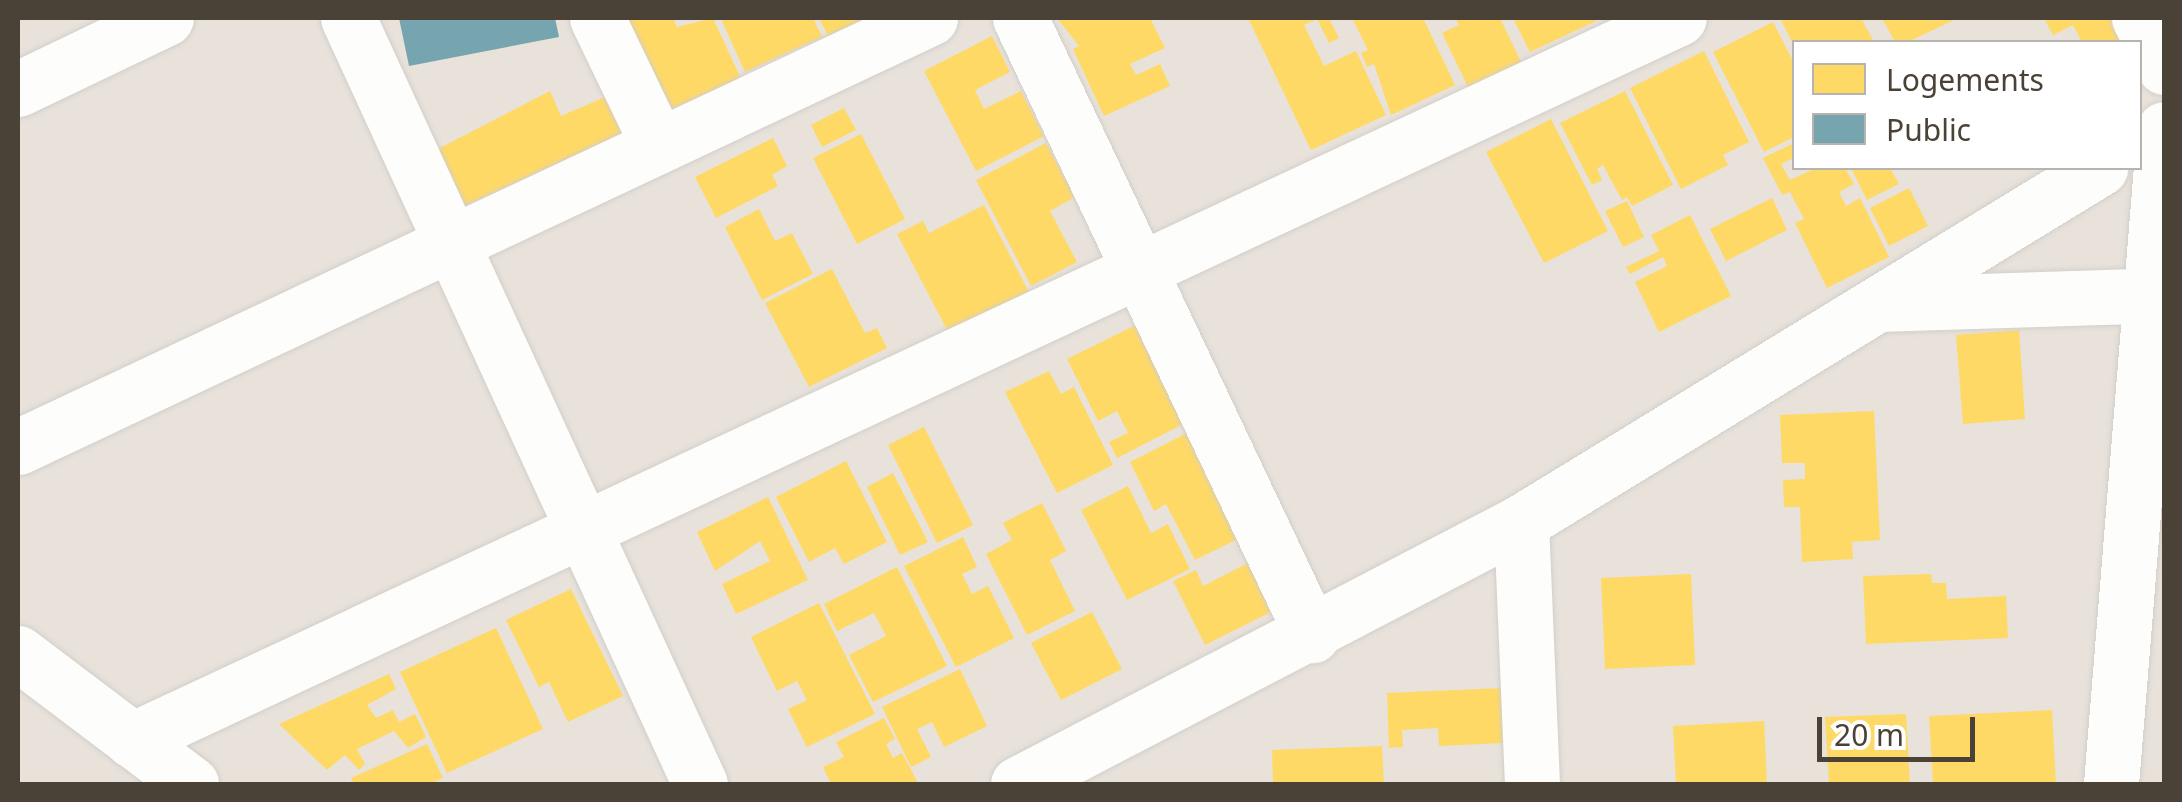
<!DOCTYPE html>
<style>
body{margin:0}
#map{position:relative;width:2182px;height:802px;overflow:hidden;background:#f3f0ed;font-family:"Noto Sans",sans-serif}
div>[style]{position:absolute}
.residential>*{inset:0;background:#e8e2da}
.homes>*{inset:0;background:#ffd966}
.public>*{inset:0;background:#76a5af}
.roads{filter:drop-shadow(0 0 2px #d1ceca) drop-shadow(0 0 2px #d1ceca)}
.street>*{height:55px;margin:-27.5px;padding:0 27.5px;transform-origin:27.5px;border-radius:27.5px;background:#fdfdfc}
span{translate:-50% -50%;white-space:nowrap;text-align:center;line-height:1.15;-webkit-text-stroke:10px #fff;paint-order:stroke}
.frame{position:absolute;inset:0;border:20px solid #4b4237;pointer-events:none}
.legend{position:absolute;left:1792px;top:40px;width:350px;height:130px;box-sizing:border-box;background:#fff;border:2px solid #b7b3af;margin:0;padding:12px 18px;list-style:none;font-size:30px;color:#4b4237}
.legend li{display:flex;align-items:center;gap:20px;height:50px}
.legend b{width:50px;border:2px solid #b7b3af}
.scale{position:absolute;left:1817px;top:717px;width:158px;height:45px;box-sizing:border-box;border:5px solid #4b4237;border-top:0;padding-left:12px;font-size:30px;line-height:35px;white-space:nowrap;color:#4b4237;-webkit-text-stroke:8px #fff;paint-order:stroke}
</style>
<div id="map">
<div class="residential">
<div style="clip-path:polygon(evenodd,18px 18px,2164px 18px,2164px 784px,18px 784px,18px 18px,1794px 42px,2140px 42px,2140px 168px,1794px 168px,1794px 42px)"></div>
</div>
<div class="homes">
<div style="clip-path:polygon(606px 18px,673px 18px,677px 27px,713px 18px,741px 79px,651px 118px)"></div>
<div style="clip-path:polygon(729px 18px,813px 18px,822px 37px,745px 72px,722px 21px)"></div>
<div style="clip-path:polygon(819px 18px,871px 18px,828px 36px)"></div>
<div style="clip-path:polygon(1057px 18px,1150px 18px,1165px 48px,1130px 64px,1136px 75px,1160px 64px,1170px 86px,1104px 116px,1073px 49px,1079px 46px)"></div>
<div style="clip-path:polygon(1248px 18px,1329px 18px,1339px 38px,1329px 43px,1317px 19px,1304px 25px,1324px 66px,1356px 51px,1386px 115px,1311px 150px)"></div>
<div style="clip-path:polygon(1352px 18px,1423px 18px,1455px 85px,1391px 115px,1374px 64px,1367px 67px,1361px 53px,1368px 50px)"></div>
<div style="clip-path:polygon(1455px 18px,1500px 18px,1522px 64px,1469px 89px,1442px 33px,1459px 25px)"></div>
<div style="clip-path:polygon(1513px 18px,1594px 18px,1596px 21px,1530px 52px)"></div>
<div style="clip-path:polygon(1786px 18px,1861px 18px,1874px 42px,1792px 42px,1781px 20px)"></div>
<div style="clip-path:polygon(1882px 18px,1958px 18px,1908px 42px,1895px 42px)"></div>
<div style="clip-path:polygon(2044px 18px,2138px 18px,2140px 42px,2082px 42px,2073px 25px,2053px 35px)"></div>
<div style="clip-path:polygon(1773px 22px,1794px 63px,1794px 137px,1764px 152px,1713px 52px)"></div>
<div style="clip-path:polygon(992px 36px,1010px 72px,975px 90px,984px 109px,1021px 91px,1044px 136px,976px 171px,924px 71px)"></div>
<div style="clip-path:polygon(1704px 51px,1749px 142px,1723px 155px,1728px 165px,1681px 189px,1630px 88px)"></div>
<div style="clip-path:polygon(550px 91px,561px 116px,612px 94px,629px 132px,461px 207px,436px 150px)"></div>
<div style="clip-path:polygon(1625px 91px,1673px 185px,1632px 206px,1627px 197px,1622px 200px,1603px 165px,1597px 169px,1602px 180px,1592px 185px,1560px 123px)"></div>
<div style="clip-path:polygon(844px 108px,856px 130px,822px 147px,811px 125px)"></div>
<div style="clip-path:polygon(1551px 119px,1608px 231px,1544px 263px,1486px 152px)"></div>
<div style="clip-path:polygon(861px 134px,905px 219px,857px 244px,813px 158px)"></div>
<div style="clip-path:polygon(773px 138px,787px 166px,772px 175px,778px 186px,716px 218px,695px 177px)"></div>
<div style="clip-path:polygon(1046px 143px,1075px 197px,1050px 211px,1077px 262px,1031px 286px,976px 180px)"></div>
<div style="clip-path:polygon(1794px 143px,1794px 158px,1781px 164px,1790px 180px,1816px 168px,1845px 168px,1854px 184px,1839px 192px,1846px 206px,1860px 198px,1889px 257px,1827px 288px,1795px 223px,1804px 219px,1790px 192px,1782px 195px,1763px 158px)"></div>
<div style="clip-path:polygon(1851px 168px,1890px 168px,1899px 184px,1867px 200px)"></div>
<div style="clip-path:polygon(1909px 188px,1928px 226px,1889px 246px,1870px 208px)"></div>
<div style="clip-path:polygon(1772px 198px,1787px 230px,1726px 261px,1710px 229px)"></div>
<div style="clip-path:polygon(1627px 201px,1644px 237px,1623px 247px,1605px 211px)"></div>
<div style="clip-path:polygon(984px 205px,1034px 302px,954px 343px,897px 234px,923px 221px,929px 233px)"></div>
<div style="clip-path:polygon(759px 209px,775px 241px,792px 233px,813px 274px,762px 300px,725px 227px)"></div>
<div style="clip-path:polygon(1690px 215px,1731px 296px,1659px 332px,1635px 282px,1667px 266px,1663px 257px,1630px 274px,1626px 267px,1659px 251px,1651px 235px)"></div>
<div style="clip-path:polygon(832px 269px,865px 333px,877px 328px,887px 348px,809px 387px,765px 303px)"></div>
<div style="clip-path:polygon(1144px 321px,1193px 419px,1117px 458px,1109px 442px,1128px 433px,1117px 411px,1098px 421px,1067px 359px)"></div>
<div style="clip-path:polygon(2019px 330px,2025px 419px,1963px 424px,1956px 335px)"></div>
<div style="clip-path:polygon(1049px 371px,1061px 394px,1074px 387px,1113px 465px,1057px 493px,1005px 392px)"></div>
<div style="clip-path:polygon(1874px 411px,1880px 540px,1852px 542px,1853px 559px,1802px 562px,1800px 507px,1784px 507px,1783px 480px,1805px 479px,1805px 463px,1782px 463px,1780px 415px)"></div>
<div style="clip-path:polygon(924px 427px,973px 525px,937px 543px,888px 445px)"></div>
<div style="clip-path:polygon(1193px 430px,1246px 535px,1195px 560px,1166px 504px,1154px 511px,1130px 462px)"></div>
<div style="clip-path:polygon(846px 461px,887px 542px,844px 564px,835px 548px,809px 562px,776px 497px)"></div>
<div style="clip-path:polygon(893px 473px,928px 542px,900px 555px,867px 487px)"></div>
<div style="clip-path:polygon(1128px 486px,1151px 533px,1168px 524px,1190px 569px,1127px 600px,1081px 510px)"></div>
<div style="clip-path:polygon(768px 497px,808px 580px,736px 614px,722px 584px,770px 561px,760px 541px,715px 571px,697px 532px)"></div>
<div style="clip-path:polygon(1042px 503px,1066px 551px,1050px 560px,1075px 611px,1027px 635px,986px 554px,1012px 540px,1003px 523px)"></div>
<div style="clip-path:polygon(963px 537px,977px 567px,962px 574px,972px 594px,988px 586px,1014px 638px,956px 667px,904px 566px)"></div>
<div style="clip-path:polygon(1248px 563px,1273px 611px,1205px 645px,1173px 581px,1196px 570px,1203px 586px)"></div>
<div style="clip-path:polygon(897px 567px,947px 666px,873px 702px,849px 655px,886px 636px,874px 613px,837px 631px,824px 604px)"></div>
<div style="clip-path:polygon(1691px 574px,1695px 665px,1605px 669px,1601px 578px)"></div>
<div style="clip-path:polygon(1931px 574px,1932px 583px,1946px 583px,1947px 599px,2006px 596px,2008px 638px,1866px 644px,1863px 576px)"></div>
<div style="clip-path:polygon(571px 589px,623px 696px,568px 722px,549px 682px,539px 687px,506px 620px)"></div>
<div style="clip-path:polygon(819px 603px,875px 714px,807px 747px,788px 709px,807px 700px,797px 681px,777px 691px,751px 637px)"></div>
<div style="clip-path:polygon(1092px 612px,1122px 669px,1061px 700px,1031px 643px)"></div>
<div style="clip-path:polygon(496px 628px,543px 729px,447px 773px,400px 672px)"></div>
<div style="clip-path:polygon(960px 669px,987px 726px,944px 747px,932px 722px,917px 729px,931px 757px,911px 767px,882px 707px)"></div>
<div style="clip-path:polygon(389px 674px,396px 689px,367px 705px,376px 718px,393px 710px,399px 722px,415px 714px,426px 737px,408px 748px,394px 731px,357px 749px,365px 764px,359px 770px,345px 755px,327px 770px,279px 724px)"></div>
<div style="clip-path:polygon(1502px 688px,1504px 743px,1439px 746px,1438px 728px,1402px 730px,1403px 747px,1389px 748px,1387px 693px)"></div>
<div style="clip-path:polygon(2052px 710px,2056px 784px,1933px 784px,1929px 716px)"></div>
<div style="clip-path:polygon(1906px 714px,1910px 784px,1829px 784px,1825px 717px)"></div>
<div style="clip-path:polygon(884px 718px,895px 739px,886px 744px,893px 758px,902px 753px,918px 783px,831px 784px,823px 767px,844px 757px,836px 742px)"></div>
<div style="clip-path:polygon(1764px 721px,1767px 784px,1676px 784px,1673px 726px)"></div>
<div style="clip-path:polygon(427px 744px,443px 778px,429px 784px,354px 784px,351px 778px)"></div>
<div style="clip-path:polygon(1382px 746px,1384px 784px,1273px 784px,1272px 750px)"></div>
</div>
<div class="public">
<div style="clip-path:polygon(399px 18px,555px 18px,559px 37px,409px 66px)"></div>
</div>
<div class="roads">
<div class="street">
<div style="left:348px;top:18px;width:843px;rotate:65.32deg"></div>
<div style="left:597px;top:18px;width:141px;rotate:64.3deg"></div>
<div style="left:1020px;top:18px;width:683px;rotate:64.67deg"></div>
<div style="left:2139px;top:18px;width:55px;rotate:63deg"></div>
<div style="left:18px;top:89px;width:164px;rotate:-25.6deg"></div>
<div style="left:1880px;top:304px;width:284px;rotate:-1.8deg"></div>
<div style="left:18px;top:447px;width:1008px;rotate:-25.19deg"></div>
<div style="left:1521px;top:522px;width:262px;rotate:87.6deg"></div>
<div style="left:18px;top:653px;width:217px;rotate:37.1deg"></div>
<div style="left:132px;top:740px;width:1707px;rotate:-25.02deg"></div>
<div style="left:1018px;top:784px;width:567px;rotate:-27.51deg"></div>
<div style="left:1521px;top:522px;width:679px;rotate:-31.44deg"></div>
<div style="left:2111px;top:784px;width:657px;rotate:-85.37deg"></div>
</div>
</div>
<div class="frame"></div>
<ul class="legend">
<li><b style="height:28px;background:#ffd966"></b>Logements</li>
<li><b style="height:28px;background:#76a5af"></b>Public</li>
</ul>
<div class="scale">20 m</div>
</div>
